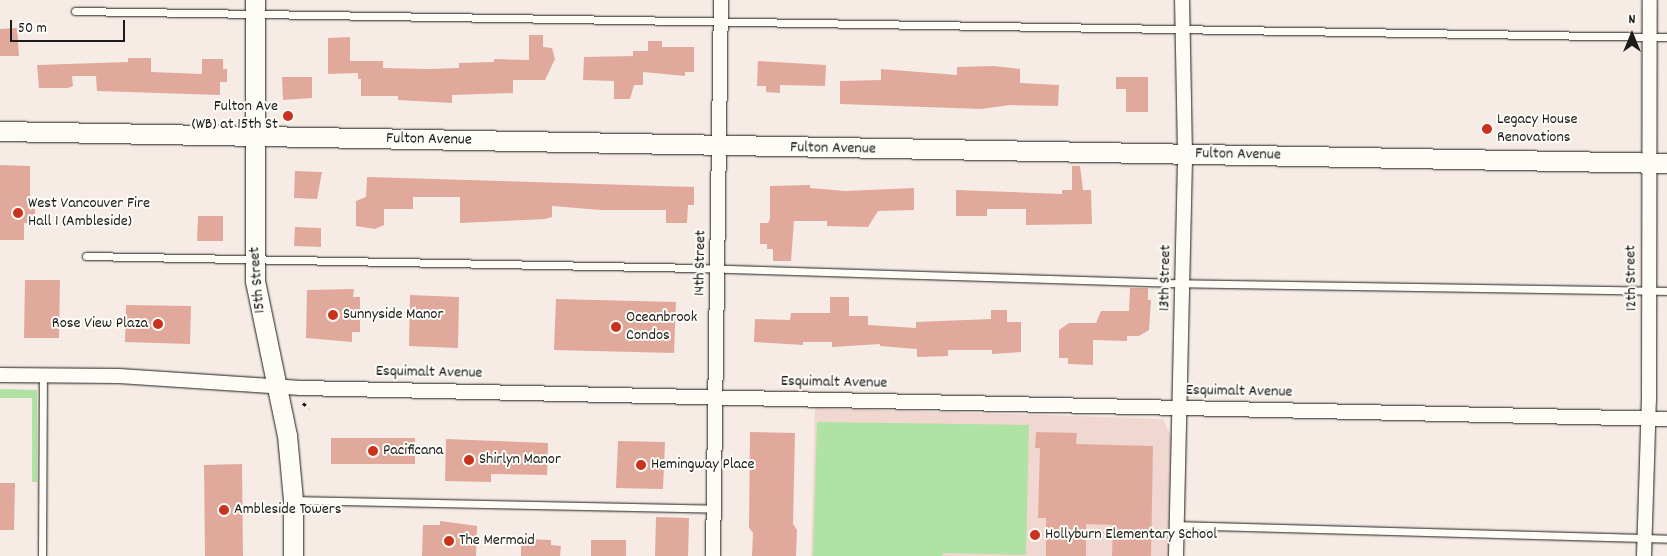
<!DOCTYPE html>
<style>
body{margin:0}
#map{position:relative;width:1667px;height:556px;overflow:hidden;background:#f7ebe5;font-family:Dekko,sans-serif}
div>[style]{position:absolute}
.built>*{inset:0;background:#f0d7cf}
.green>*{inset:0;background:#b0e2a3}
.building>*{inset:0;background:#e1a99b}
.path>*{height:2.5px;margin-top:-1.25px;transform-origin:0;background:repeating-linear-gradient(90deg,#1c1c1c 0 4px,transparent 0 8px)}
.roads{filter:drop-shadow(0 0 1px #1c1c1c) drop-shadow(0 0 1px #1c1c1c)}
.lane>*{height:7px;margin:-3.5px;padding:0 3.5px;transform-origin:3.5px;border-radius:3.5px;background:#fdfcf7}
.street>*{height:14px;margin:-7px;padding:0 7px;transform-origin:7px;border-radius:7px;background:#fdfcf7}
.secondary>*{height:19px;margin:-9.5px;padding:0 9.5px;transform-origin:9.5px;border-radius:9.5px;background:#fdfcf7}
.dots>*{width:14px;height:14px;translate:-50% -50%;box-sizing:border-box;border:2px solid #fdfcf7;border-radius:50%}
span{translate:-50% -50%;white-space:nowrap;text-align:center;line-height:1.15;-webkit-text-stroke:4px #fdfcf7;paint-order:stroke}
.poi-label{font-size:16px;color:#1c1c1c}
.right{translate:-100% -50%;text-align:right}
.left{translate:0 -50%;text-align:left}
.street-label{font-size:16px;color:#1c1c1c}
.north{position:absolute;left:1607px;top:10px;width:50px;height:50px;-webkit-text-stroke:4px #fdfcf7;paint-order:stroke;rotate:0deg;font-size:14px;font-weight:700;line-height:20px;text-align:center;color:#1c1c1c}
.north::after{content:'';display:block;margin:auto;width:18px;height:22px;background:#1c1c1c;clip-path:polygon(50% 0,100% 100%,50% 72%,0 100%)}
.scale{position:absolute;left:10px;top:20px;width:115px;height:22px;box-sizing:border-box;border:2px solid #1c1c1c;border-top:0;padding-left:6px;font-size:15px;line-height:18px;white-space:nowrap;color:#1c1c1c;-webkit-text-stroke:4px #fdfcf7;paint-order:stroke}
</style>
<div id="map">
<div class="built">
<div style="clip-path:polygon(815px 408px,1163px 419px,1172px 439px,1169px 556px,811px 556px)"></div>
</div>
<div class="green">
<div style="clip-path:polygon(0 389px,37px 390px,37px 482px,32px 482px,32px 398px,0 398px)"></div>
<div style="clip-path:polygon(817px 422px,1029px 425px,1026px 555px,943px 553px,942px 556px,813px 556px)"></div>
</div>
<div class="building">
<div style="clip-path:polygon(17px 28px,19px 56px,0 56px,0 29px)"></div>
<div style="clip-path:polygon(529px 35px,543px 35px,543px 47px,552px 48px,555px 59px,545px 80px,513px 80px,513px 93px,452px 95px,452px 103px,398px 100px,398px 96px,361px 96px,361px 79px,358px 79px,358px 73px,328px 74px,328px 38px,350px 37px,350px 61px,383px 61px,383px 68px,429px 69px,459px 68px,459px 63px,494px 62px,494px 59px,529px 60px)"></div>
<div style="clip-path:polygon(648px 41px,662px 41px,662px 47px,694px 47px,694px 72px,685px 72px,685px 76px,643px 72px,643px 85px,634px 85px,630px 99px,614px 99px,614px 81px,583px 80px,584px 57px,633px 56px,633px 51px,648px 51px)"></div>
<div style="clip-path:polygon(128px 58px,151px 58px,151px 72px,202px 74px,202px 59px,223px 59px,223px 69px,227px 69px,227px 82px,220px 82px,220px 95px,97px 91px,96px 76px,72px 76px,73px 86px,68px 88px,39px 88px,37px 65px,128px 62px)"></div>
<div style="clip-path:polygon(758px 61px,826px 65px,825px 86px,780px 85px,780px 93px,766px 92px,766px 86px,757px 86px)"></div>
<div style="clip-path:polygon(994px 66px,1020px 69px,1020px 83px,1059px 85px,1058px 106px,1010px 105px,981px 109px,840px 104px,840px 81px,881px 80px,881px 69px,957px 75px,957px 67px)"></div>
<div style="clip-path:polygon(282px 77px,312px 77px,312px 98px,283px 100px)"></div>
<div style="clip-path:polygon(1116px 77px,1148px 77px,1148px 112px,1126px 112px,1126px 89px,1116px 89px)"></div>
<div style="clip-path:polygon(0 165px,30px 166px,30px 202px,35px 202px,35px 224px,24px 223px,24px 240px,0 240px)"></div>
<div style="clip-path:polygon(1072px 166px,1080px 166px,1083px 190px,1091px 190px,1092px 224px,1026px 225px,1026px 209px,987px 209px,987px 216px,956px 216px,956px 190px,1062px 194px,1062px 190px,1072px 190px)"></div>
<div style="clip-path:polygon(295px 171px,322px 172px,317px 199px,294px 198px)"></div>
<div style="clip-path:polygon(367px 177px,694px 187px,694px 205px,688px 205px,687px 223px,666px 223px,666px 210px,601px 210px,552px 206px,552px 217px,545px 219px,460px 223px,460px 197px,413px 197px,413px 209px,384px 209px,384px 225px,375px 229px,356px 226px,356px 201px,366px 197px)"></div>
<div style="clip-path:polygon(810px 185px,810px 188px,845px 191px,914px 188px,914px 210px,878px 211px,868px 227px,827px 226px,827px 221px,794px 221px,791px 261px,773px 261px,773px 249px,767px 249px,767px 244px,760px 244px,760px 223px,768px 223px,770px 219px,770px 186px)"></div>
<div style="clip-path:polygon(198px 216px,223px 216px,223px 241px,197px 241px)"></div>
<div style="clip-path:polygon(295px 227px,321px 228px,321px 247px,294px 246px)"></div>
<div style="clip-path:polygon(25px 280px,60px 280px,59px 338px,24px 338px)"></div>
<div style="clip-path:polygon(1130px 288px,1148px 288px,1148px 300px,1151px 300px,1149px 330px,1139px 336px,1127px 336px,1127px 341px,1093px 340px,1093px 365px,1068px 364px,1068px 358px,1059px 358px,1059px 330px,1069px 323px,1096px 323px,1101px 311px,1129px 311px)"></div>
<div style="clip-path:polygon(354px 289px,353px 297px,360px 297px,360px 332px,352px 332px,352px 342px,306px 338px,307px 290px)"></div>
<div style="clip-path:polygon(410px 295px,459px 297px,458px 348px,409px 346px)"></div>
<div style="clip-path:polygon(830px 297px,849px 297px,849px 316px,868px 316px,868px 325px,916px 328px,916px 322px,991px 319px,991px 310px,1007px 310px,1007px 322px,1021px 322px,1021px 352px,992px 354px,992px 350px,948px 350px,948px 356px,917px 357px,917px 349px,880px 346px,880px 344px,832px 347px,832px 342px,803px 342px,803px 345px,754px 342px,755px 319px,790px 320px,791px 313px,830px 313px)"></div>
<div style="clip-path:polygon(556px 299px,676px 302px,674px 353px,554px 350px)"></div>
<div style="clip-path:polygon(126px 305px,191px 306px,190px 344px,125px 342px)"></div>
<div style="clip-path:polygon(750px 432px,795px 433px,793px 524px,797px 530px,796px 556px,752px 556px,753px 533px,749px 528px)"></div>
<div style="clip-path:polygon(1036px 432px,1077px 433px,1076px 444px,1153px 446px,1151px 556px,1112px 556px,1113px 525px,1086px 524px,1086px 556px,1046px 556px,1046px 518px,1038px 518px,1040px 448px,1035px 448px)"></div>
<div style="clip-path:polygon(331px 438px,415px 438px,415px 464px,331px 464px)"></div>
<div style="clip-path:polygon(446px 439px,548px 443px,547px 475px,491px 474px,491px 482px,445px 481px)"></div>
<div style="clip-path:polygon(618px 441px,665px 442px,663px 489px,616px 488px)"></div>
<div style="clip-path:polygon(242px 464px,243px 556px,205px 556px,204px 465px)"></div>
<div style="clip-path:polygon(0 483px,15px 483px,14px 530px,0 530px)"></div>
<div style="clip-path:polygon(656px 517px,689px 518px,688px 556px,655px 556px)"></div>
<div style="clip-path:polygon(440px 521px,477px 526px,476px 556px,422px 556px,423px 525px,440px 525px)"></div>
<div style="clip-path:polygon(527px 539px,551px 540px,551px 545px,561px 546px,560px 556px,521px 556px,521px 544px,526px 544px)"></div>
<div style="clip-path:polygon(591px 540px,626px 540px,626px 556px,591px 556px)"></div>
</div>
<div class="path">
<div style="left:303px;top:403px;width:8px;rotate:40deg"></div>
</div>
<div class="roads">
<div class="lane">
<div style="left:75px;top:11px;width:1592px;rotate:0.94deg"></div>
<div style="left:86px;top:256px;width:615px;rotate:1.12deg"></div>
<div style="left:701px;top:268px;width:466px;rotate:1.8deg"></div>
<div style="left:1167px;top:283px;width:500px;rotate:0.92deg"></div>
<div style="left:294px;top:500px;width:420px;rotate:1.2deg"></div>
<div style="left:1177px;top:525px;width:490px;rotate:1.6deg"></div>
<div style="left:42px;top:556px;width:181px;rotate:-89.7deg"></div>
</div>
<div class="street">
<div style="left:0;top:375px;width:119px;rotate:0.5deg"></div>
<div style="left:119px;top:376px;width:182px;rotate:3.8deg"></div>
<div style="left:301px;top:388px;width:1366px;rotate:1.3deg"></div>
<div style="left:713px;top:556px;width:556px;rotate:-89.18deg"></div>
<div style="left:1176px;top:556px;width:402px;rotate:-88.7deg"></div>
<div style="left:1185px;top:154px;width:154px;rotate:-91.1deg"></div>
<div style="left:1644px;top:556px;width:156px;rotate:-88.2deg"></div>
<div style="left:1649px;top:400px;width:400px;rotate:-89.9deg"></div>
</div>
<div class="secondary">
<div style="left:255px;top:0;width:281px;rotate:90deg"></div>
<div style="left:255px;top:281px;width:157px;rotate:78.3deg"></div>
<div style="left:287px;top:435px;width:65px;rotate:84.7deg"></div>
<div style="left:293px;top:500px;width:56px;rotate:90deg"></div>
<div style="left:0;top:131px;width:1667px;rotate:1.1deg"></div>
</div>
</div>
<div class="dots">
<div style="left:288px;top:116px;background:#c8321e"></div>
<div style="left:1487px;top:129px;background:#c8321e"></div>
<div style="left:18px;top:213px;background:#c8321e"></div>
<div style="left:333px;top:315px;background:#c8321e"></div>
<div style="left:158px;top:324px;background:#c8321e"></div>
<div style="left:616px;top:327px;background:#c8321e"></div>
<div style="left:373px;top:451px;background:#c8321e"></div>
<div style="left:469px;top:460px;background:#c8321e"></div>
<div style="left:641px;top:465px;background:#c8321e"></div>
<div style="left:224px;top:510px;background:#c8321e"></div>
<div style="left:1035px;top:535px;background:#c8321e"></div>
<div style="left:449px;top:541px;background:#c8321e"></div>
</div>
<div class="poi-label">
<span class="right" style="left:278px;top:116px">Fulton Ave<br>(WB) at 15th St</span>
<span class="left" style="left:1497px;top:129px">Legacy House<br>Renovations</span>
<span class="left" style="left:28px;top:213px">West Vancouver Fire<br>Hall 1 (Ambleside)</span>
<span class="left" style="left:343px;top:315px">Sunnyside Manor</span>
<span class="left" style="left:626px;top:327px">Oceanbrook<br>Condos</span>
<span class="right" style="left:148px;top:324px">Rose View Plaza</span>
<span class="left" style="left:383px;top:451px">Pacificana</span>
<span class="left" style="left:479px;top:460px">Shirlyn Manor</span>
<span class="left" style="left:651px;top:465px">Hemingway Place</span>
<span class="left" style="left:234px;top:510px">Ambleside Towers</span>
<span class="left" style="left:1045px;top:535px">Hollyburn Elementary School</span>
<span class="left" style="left:459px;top:541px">The Mermaid</span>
</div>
<div class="street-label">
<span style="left:429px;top:140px;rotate:1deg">Fulton Avenue</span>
<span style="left:833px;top:149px;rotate:1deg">Fulton Avenue</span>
<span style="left:1238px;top:155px;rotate:1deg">Fulton Avenue</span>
<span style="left:701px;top:263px;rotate:-89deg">14th Street</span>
<span style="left:1166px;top:278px;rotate:-89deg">13th Street</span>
<span style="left:1632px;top:278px;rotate:-91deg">12th Street</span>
<span style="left:258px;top:280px;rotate:-95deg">15th Street</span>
<span style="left:429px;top:373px;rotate:1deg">Esquimalt Avenue</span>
<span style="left:834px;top:383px;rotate:1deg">Esquimalt Avenue</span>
<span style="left:1239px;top:392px;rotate:1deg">Esquimalt Avenue</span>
</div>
<div class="north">N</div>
<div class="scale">50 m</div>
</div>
